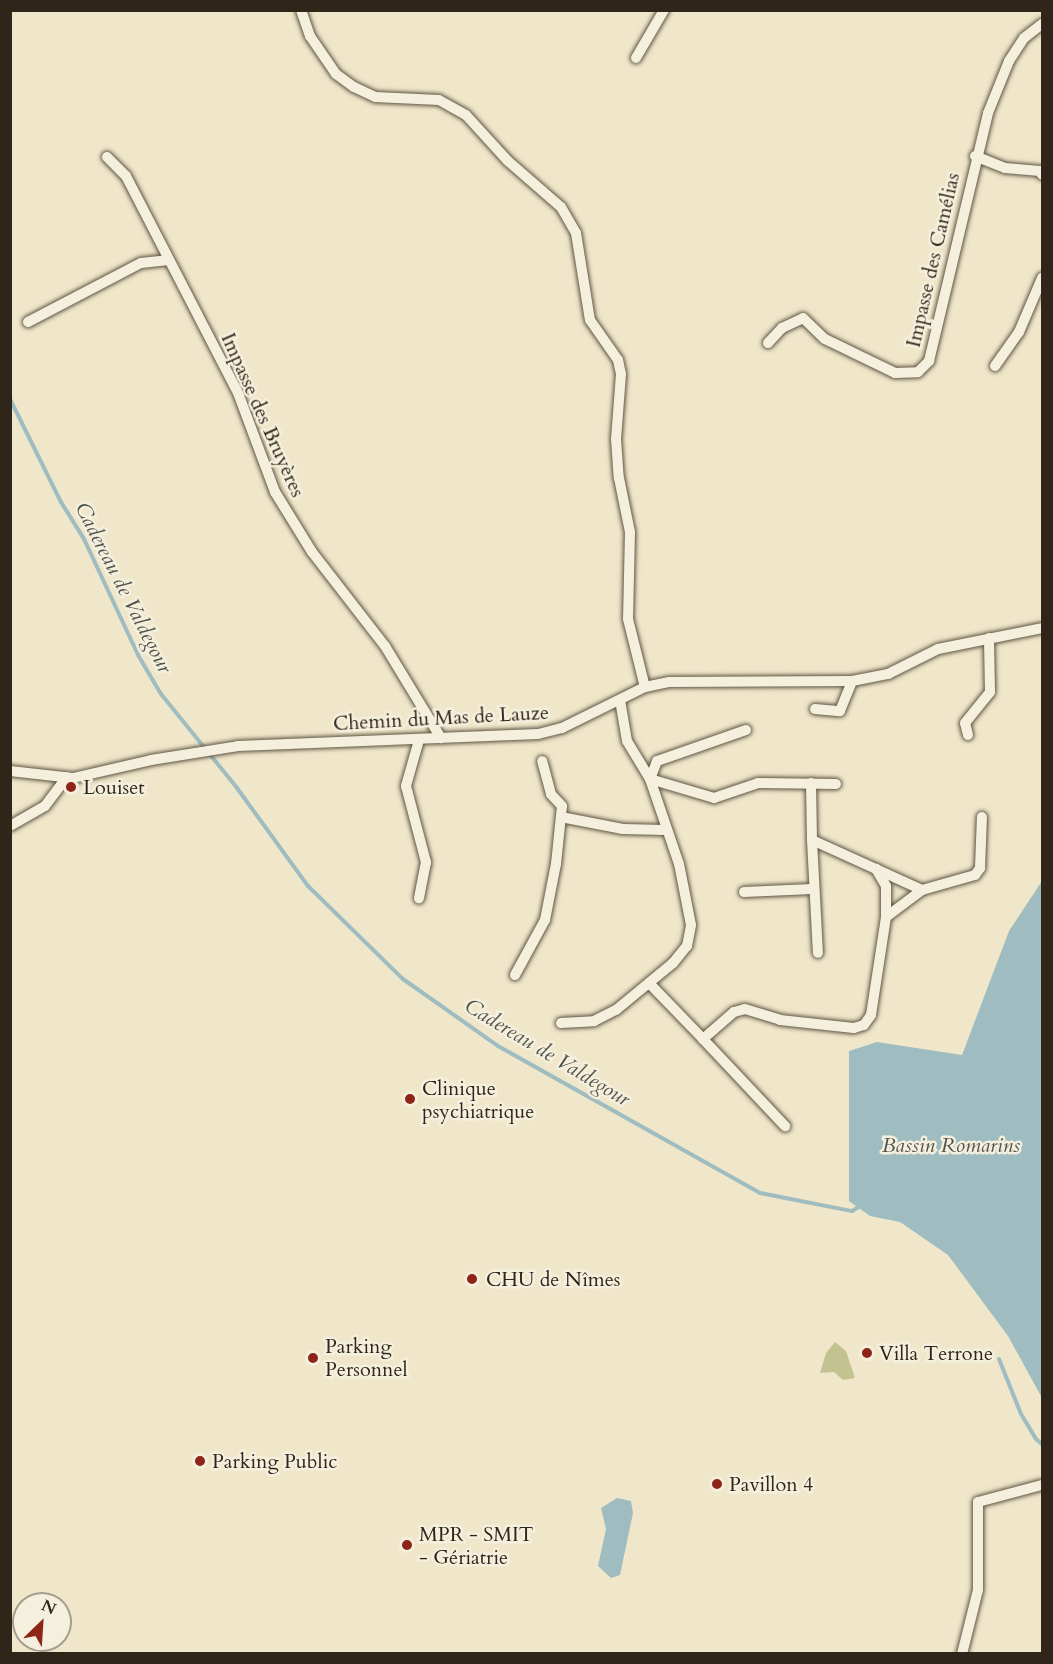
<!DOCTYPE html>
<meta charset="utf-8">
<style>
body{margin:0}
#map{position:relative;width:1053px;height:1664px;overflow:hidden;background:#f0e7ca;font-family:Cardo,serif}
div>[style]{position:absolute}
.green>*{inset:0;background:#c2c391}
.water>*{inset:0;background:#9fbdc1}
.stream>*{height:4px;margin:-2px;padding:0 2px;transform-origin:2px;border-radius:2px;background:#9fbdc1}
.roads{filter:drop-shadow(0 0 2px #5f5644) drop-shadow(0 0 2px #5f5644)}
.street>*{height:10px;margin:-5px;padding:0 5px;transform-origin:5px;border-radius:5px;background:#f5efdd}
.dots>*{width:16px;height:16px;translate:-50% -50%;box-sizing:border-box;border:3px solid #f5efdd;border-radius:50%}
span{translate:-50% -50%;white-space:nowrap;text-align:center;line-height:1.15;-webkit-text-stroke:5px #f5efdd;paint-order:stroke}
.street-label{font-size:20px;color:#2f2518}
.poi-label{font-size:20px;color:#2f2518}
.left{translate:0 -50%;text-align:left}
.water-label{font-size:21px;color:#51534b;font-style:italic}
.frame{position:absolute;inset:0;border:12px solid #2f2518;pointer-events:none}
.north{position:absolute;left:12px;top:1592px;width:60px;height:60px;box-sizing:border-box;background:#f5efdd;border:2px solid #a69e8e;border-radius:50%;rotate:25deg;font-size:16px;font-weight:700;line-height:24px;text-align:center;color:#2f2518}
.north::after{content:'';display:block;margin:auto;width:21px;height:27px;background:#8f2418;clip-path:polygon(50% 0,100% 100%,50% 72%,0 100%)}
</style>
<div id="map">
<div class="green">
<div style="clip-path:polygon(835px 1342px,846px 1351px,855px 1378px,843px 1380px,834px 1372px,820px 1373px,826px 1353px)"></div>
</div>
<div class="water">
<div style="clip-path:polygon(1042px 881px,1042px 1398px,1008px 1336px,948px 1255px,900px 1222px,870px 1216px,849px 1201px,849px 1051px,877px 1042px,962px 1055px,1009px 931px)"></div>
<div style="clip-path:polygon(617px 1498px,631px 1501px,633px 1513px,620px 1575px,611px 1578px,598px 1566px,606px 1529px,601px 1508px)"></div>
</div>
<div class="stream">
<div style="left:10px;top:399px;width:115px;rotate:63.7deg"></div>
<div style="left:61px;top:502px;width:44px;rotate:58.1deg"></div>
<div style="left:84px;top:539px;width:128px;rotate:65deg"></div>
<div style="left:138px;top:655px;width:45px;rotate:59.5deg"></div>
<div style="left:161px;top:694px;width:121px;rotate:51deg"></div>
<div style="left:237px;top:788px;width:121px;rotate:54.1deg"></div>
<div style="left:308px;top:886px;width:133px;rotate:44.4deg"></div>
<div style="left:403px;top:979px;width:116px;rotate:35.2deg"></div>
<div style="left:498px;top:1046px;width:300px;rotate:29.3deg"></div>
<div style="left:760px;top:1193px;width:94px;rotate:11.1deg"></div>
<div style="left:852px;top:1211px;width:12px;rotate:-31deg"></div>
<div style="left:999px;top:1359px;width:59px;rotate:68.2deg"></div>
<div style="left:1021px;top:1414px;width:29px;rotate:59deg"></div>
<div style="left:1036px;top:1439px;width:8px;rotate:40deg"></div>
</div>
<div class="roads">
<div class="street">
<div style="left:301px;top:10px;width:28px;rotate:71deg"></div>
<div style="left:310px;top:36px;width:46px;rotate:55.6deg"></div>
<div style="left:336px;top:74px;width:22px;rotate:36deg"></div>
<div style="left:354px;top:87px;width:23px;rotate:25deg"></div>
<div style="left:375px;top:97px;width:64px;rotate:2.7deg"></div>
<div style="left:439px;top:100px;width:31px;rotate:29deg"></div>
<div style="left:466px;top:115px;width:62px;rotate:47.6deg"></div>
<div style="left:508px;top:161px;width:70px;rotate:41deg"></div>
<div style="left:561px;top:207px;width:30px;rotate:60deg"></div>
<div style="left:576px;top:233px;width:88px;rotate:80.9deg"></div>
<div style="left:590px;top:320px;width:49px;rotate:55deg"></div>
<div style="left:618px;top:360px;width:14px;rotate:78deg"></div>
<div style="left:621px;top:374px;width:65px;rotate:94.4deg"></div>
<div style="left:616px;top:439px;width:39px;rotate:86deg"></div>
<div style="left:619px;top:478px;width:55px;rotate:78.5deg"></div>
<div style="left:630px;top:532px;width:87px;rotate:91.3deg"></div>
<div style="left:628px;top:619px;width:70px;rotate:76deg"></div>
<div style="left:636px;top:58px;width:56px;rotate:-59.7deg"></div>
<div style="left:975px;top:156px;width:32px;rotate:22deg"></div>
<div style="left:1005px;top:168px;width:35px;rotate:5deg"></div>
<div style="left:1040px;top:171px;width:4px;rotate:63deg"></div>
<div style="left:107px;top:157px;width:27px;rotate:45deg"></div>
<div style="left:126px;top:176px;width:244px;rotate:62.7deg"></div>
<div style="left:238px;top:393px;width:106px;rotate:69.5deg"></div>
<div style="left:275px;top:492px;width:70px;rotate:58.3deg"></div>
<div style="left:312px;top:552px;width:119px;rotate:52.2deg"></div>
<div style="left:385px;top:646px;width:108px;rotate:58.7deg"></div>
<div style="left:28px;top:322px;width:127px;rotate:-27.6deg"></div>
<div style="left:141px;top:263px;width:28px;rotate:-6deg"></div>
<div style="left:768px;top:343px;width:21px;rotate:-47deg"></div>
<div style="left:782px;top:328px;width:23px;rotate:-25deg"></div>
<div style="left:803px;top:318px;width:30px;rotate:44deg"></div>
<div style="left:825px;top:339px;width:78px;rotate:25.9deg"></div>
<div style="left:895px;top:373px;width:23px;rotate:-2deg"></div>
<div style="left:918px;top:372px;width:16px;rotate:-45deg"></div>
<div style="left:929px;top:361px;width:255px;rotate:-76.6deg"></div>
<div style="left:988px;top:113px;width:56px;rotate:-68deg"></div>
<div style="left:1009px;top:61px;width:27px;rotate:-57deg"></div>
<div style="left:1024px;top:38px;width:23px;rotate:-38deg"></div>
<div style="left:995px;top:366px;width:42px;rotate:-54.8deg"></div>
<div style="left:1019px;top:332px;width:59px;rotate:-66.9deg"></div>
<div style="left:815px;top:709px;width:25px;rotate:5deg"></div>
<div style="left:840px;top:711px;width:32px;rotate:-68deg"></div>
<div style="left:746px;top:730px;width:94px;rotate:160.8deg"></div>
<div style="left:657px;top:761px;width:19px;rotate:111deg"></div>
<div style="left:650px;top:779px;width:67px;rotate:16.5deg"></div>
<div style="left:714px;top:798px;width:46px;rotate:-18.8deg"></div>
<div style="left:758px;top:783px;width:78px;rotate:0.7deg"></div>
<div style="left:968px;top:735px;width:12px;rotate:-104deg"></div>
<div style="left:965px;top:723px;width:40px;rotate:-51deg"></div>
<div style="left:990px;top:692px;width:54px;rotate:-91.1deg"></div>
<div style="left:419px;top:740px;width:48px;rotate:105.8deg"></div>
<div style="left:406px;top:786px;width:79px;rotate:75.3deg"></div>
<div style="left:426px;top:862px;width:37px;rotate:101deg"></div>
<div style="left:10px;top:771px;width:63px;rotate:6.3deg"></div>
<div style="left:73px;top:778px;width:80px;rotate:-13deg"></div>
<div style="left:151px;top:760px;width:88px;rotate:-9.1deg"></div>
<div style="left:238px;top:746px;width:300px;rotate:-2.3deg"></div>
<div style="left:538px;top:734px;width:25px;rotate:-14deg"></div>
<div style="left:562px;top:728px;width:93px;rotate:-26.3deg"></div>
<div style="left:645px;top:687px;width:25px;rotate:-12deg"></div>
<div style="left:669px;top:682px;width:183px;rotate:-0.3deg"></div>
<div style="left:852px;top:681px;width:37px;rotate:-11deg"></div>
<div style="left:888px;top:674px;width:56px;rotate:-26.6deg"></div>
<div style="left:938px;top:649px;width:106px;rotate:-11.4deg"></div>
<div style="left:811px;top:783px;width:57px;rotate:89deg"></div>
<div style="left:812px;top:840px;width:121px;rotate:24.4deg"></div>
<div style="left:561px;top:817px;width:63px;rotate:11deg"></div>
<div style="left:623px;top:829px;width:42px;rotate:1.4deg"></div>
<div style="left:10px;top:826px;width:40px;rotate:-29.7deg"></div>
<div style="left:45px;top:806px;width:36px;rotate:-53deg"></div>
<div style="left:812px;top:840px;width:113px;rotate:87deg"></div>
<div style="left:744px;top:892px;width:68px;rotate:-2.5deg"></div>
<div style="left:886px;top:917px;width:45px;rotate:-36.9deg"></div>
<div style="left:922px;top:890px;width:55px;rotate:-15.8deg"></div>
<div style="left:975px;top:875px;width:9px;rotate:-54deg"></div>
<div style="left:980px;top:868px;width:51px;rotate:-87.8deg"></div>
<div style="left:515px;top:975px;width:63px;rotate:-61.4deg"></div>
<div style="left:545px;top:920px;width:57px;rotate:-78.9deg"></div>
<div style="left:556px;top:864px;width:58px;rotate:-84.1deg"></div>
<div style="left:562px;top:806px;width:16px;rotate:-133deg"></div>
<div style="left:551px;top:794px;width:34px;rotate:-105deg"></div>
<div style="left:649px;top:983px;width:78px;rotate:46deg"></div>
<div style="left:703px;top:1039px;width:41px;rotate:-41.1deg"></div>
<div style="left:734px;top:1012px;width:11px;rotate:-15deg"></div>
<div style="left:745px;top:1009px;width:37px;rotate:17deg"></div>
<div style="left:780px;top:1020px;width:74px;rotate:6.2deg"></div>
<div style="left:854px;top:1028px;width:10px;rotate:-17deg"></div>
<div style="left:864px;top:1025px;width:12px;rotate:-55deg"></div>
<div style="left:871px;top:1015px;width:99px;rotate:-81.3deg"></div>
<div style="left:886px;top:917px;width:31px;rotate:-90deg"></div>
<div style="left:886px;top:886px;width:20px;rotate:-120deg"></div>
<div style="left:561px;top:1023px;width:33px;rotate:-3deg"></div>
<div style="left:594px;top:1021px;width:25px;rotate:-27deg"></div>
<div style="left:616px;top:1010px;width:74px;rotate:-39.5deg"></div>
<div style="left:673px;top:963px;width:22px;rotate:-51deg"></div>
<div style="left:687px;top:946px;width:21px;rotate:-79deg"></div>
<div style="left:691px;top:925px;width:62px;rotate:-101.1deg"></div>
<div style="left:679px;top:864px;width:90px;rotate:-108.8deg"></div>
<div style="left:650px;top:779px;width:44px;rotate:-121.2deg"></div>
<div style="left:627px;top:741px;width:42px;rotate:-99.7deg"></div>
<div style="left:703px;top:1039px;width:120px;rotate:46.7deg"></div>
<div style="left:962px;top:1654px;width:66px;rotate:-76deg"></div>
<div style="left:978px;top:1590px;width:88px;rotate:-90deg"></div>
<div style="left:978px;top:1502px;width:66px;rotate:-14.9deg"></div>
</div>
</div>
<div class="dots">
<div style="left:71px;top:787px;background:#8f2418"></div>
<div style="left:410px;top:1099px;background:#8f2418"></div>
<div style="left:472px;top:1279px;background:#8f2418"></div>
<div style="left:867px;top:1353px;background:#8f2418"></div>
<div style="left:313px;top:1358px;background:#8f2418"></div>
<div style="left:200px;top:1461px;background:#8f2418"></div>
<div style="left:717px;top:1484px;background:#8f2418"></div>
<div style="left:407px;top:1545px;background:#8f2418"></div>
</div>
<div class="street-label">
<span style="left:933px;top:260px;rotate:-77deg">Impasse des Camélias</span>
<span style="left:263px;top:415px;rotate:66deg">Impasse des Bruyères</span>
<span style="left:441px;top:718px;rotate:-3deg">Chemin du Mas de Lauze</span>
</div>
<div class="poi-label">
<span class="left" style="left:83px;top:787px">Louiset</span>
<span class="left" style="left:422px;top:1100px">Clinique<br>psychiatrique</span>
<span class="left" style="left:486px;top:1279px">CHU de Nîmes</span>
<span class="left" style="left:325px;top:1358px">Parking<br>Personnel</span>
<span class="left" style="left:879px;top:1353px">Villa Terrone</span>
<span class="left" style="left:212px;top:1461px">Parking Public</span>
<span class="left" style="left:729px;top:1484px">Pavillon 4</span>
<span class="left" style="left:419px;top:1546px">MPR - SMIT<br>- Gériatrie</span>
</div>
<div class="water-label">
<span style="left:123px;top:588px;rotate:63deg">Cadereau de Valdegour</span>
<span style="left:547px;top:1053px;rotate:31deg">Cadereau de Valdegour</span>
<span style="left:951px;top:1146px">Bassin Romarins</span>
</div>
<div class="frame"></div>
<div class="north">N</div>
</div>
